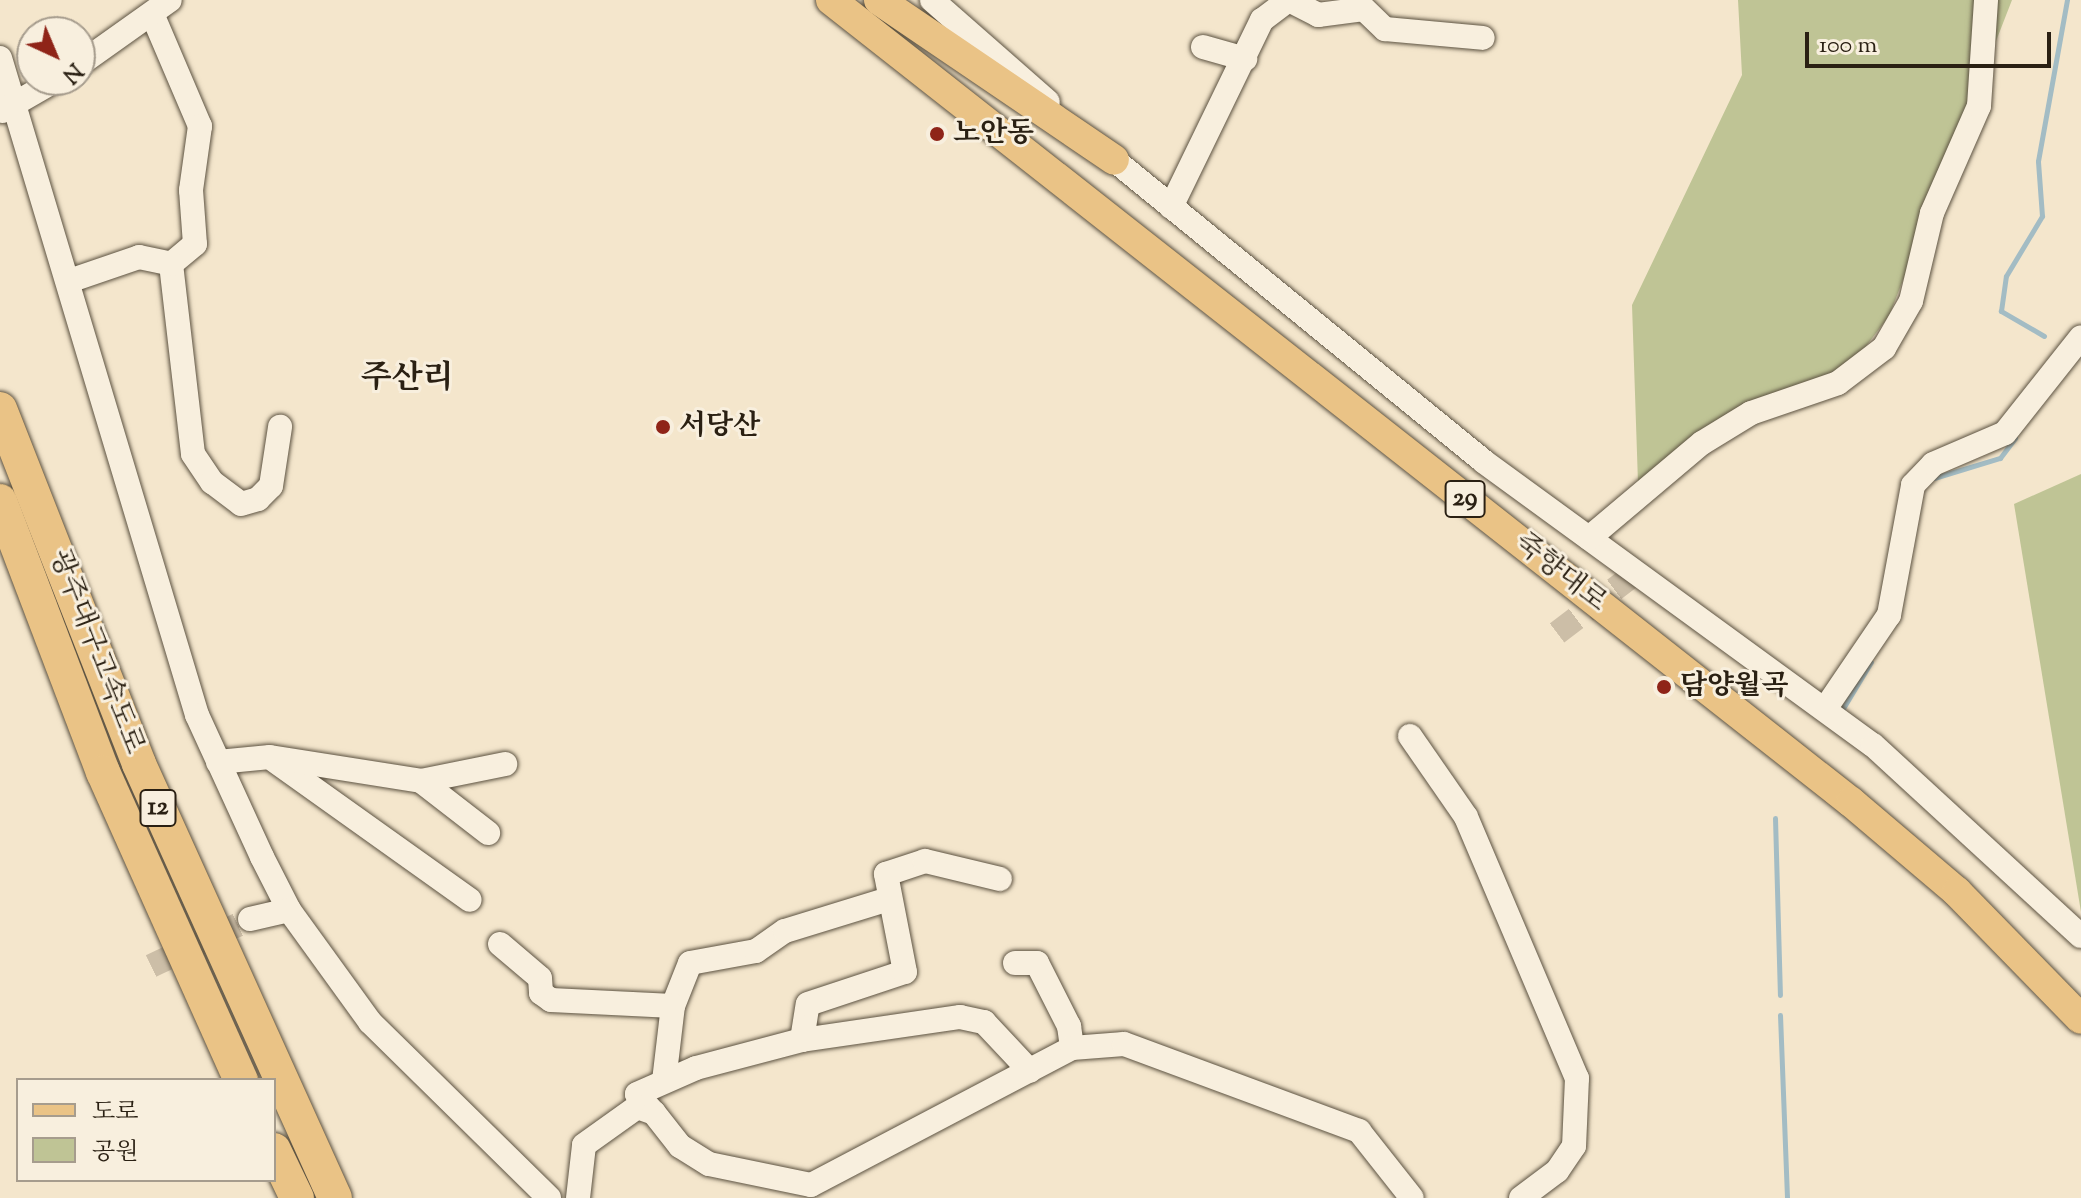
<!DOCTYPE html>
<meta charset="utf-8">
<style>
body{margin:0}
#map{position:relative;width:2081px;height:1198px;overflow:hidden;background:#f4e6cc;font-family:"Sorts Mill Goudy","Noto Serif KR",serif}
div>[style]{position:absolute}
.green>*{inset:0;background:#bfc495}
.stream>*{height:5px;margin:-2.5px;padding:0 2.5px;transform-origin:2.5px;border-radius:2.5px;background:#a3bcc4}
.minor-tunnel>*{height:24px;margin-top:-12px;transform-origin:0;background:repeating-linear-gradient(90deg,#ccbea7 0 24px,transparent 0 36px)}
.roads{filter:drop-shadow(0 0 2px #5c5241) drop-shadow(0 0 2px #5c5241)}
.minor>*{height:24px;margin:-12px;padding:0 12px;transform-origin:12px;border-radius:12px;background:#f8efde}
.major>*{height:30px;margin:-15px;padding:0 15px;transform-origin:15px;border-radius:15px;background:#eac386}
.highway>*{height:34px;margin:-17px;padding:0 17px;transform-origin:17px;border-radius:17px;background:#eac386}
.dots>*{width:22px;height:22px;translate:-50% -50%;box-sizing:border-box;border:4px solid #f8efde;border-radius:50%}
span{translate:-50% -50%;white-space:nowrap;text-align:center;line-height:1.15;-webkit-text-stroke:6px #f8efde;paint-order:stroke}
.shield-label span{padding:2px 6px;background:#f8efde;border:2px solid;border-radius:6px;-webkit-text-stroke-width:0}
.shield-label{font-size:26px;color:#2a2013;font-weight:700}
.poi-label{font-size:28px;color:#2a2013;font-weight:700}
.left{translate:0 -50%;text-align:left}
.street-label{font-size:28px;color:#2a2013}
.quarter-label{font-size:32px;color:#2a2013;font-weight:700}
.legend{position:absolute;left:16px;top:1078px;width:260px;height:104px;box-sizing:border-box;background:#f8efde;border:2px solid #a69c8d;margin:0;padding:10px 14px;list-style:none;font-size:24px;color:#2a2013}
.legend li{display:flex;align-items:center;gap:16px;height:40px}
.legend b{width:40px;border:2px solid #a69c8d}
.north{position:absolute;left:16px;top:16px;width:80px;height:80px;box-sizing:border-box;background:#f8efde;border:2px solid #a69c8d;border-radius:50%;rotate:136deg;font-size:22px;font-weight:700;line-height:32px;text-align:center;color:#2a2013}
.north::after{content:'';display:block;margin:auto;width:28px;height:36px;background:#8f2418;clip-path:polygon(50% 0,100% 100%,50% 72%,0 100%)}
.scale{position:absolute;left:1805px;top:32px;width:246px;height:36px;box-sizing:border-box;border:4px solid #2a2013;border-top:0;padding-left:10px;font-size:24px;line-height:28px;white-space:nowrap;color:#2a2013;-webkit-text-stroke:6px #f8efde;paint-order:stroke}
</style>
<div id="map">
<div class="green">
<div style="clip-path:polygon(1738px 0,2012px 0,1889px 316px,1838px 383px,1638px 483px,1632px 305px,1742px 75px)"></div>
<div style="clip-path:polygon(2081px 474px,2081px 912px,2014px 504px)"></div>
</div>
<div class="stream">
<div style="left:2044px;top:336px;width:50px;rotate:-149.8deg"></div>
<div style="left:2001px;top:311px;width:35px;rotate:-82deg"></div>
<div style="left:2006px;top:276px;width:70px;rotate:-59deg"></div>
<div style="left:2042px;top:216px;width:55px;rotate:-94.2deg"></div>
<div style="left:2038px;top:161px;width:164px;rotate:-79.8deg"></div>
<div style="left:1934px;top:478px;width:69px;rotate:-16.9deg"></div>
<div style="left:2000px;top:458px;width:25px;rotate:-53deg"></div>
<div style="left:1842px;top:710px;width:56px;rotate:-58.9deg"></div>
<div style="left:1775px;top:818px;width:177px;rotate:88.4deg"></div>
<div style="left:1780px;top:1015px;width:183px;rotate:87.8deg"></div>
</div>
<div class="minor-tunnel">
<div style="left:1557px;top:633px;width:101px;rotate:-37.3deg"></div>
<div style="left:151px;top:966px;width:110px;rotate:-25.4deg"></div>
</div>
<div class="roads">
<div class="minor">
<div style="left:932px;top:0;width:154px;rotate:41.3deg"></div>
<div style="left:1289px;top:0;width:33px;rotate:27deg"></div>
<div style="left:1318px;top:15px;width:46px;rotate:-7.4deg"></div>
<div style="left:1364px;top:9px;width:29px;rotate:44deg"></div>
<div style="left:1385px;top:29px;width:98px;rotate:5.2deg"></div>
<div style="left:153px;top:16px;width:120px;rotate:66.9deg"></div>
<div style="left:200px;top:126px;width:65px;rotate:98deg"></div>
<div style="left:191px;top:190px;width:54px;rotate:85.8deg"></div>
<div style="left:195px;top:244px;width:31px;rotate:140deg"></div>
<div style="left:1203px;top:47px;width:44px;rotate:15.9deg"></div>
<div style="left:0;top:58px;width:686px;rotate:73.31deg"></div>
<div style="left:197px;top:715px;width:156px;rotate:65.4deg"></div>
<div style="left:262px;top:857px;width:59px;rotate:63deg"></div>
<div style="left:289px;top:910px;width:138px;rotate:54.1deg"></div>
<div style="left:370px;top:1022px;width:251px;rotate:44.5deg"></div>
<div style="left:80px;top:64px;width:110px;rotate:-35.4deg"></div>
<div style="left:2px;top:111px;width:62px;rotate:-29.9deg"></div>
<div style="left:1102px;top:150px;width:492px;rotate:39.2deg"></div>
<div style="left:1483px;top:461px;width:482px;rotate:36.1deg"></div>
<div style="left:1873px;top:745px;width:282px;rotate:42.6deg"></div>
<div style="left:1171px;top:207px;width:208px;rotate:-64.1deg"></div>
<div style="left:1262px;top:20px;width:34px;rotate:-37deg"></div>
<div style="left:171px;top:264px;width:191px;rotate:83.4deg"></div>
<div style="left:193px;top:454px;width:34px;rotate:56deg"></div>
<div style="left:212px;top:482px;width:36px;rotate:37deg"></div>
<div style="left:241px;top:504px;width:18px;rotate:-16deg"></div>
<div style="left:258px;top:499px;width:18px;rotate:-45deg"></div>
<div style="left:271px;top:486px;width:60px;rotate:-81.3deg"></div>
<div style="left:72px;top:280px;width:71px;rotate:-18.9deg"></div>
<div style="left:139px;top:257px;width:33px;rotate:12deg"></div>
<div style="left:1589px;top:538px;width:148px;rotate:-40.1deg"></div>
<div style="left:1702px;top:443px;width:57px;rotate:-31.5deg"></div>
<div style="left:1751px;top:413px;width:92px;rotate:-19deg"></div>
<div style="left:1838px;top:383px;width:58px;rotate:-37.3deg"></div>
<div style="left:1884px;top:348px;width:54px;rotate:-60.1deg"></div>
<div style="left:1911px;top:301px;width:90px;rotate:-76.6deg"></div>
<div style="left:1932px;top:213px;width:117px;rotate:-66.3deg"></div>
<div style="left:1979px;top:106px;width:106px;rotate:-86.2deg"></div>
<div style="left:1825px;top:709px;width:114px;rotate:-55.8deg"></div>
<div style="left:1889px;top:615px;width:132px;rotate:-79.5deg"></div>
<div style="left:1913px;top:485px;width:29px;rotate:-46deg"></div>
<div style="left:1933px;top:464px;width:78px;rotate:-23.3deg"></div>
<div style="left:2005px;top:433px;width:122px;rotate:-51.6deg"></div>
<div style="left:1410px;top:736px;width:98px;rotate:55.3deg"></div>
<div style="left:1466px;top:817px;width:284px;rotate:67deg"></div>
<div style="left:1577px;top:1078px;width:68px;rotate:92.5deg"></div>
<div style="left:1574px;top:1146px;width:30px;rotate:124deg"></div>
<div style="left:1557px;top:1171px;width:45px;rotate:143.1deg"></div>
<div style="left:275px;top:761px;width:239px;rotate:35.5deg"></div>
<div style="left:218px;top:762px;width:52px;rotate:-5.5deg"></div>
<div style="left:270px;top:757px;width:153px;rotate:9deg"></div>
<div style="left:421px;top:781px;width:86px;rotate:-11.4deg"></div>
<div style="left:421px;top:781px;width:85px;rotate:37.8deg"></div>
<div style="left:250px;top:919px;width:40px;rotate:-13deg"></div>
<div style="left:500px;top:944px;width:52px;rotate:40.4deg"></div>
<div style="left:540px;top:978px;width:15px;rotate:86deg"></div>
<div style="left:541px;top:993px;width:12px;rotate:35deg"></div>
<div style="left:551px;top:1000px;width:122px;rotate:2.8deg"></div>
<div style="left:673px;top:1006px;width:46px;rotate:-68.4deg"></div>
<div style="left:690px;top:963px;width:67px;rotate:-10.3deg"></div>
<div style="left:756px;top:951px;width:35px;rotate:-35deg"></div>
<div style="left:785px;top:931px;width:106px;rotate:-17.1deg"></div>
<div style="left:1015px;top:963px;width:22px"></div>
<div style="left:1037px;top:963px;width:71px;rotate:63.1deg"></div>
<div style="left:1069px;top:1026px;width:22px;rotate:82deg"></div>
<div style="left:802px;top:1040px;width:36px;rotate:-81deg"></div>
<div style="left:808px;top:1004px;width:102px;rotate:-18.3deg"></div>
<div style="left:905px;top:972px;width:100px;rotate:-101deg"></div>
<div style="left:886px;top:874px;width:41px;rotate:-18.4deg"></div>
<div style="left:925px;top:861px;width:77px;rotate:13.5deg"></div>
<div style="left:664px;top:1081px;width:76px;rotate:-83.2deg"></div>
<div style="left:653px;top:1112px;width:24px;rotate:-132deg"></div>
<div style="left:637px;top:1094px;width:64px;rotate:-23.8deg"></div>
<div style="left:696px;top:1068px;width:110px;rotate:-14.8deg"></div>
<div style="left:802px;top:1040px;width:160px;rotate:-8.3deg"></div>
<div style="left:960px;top:1017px;width:25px;rotate:12deg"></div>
<div style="left:984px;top:1022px;width:67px;rotate:46.8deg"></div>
<div style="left:578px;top:1198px;width:53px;rotate:-83.5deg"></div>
<div style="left:584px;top:1145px;width:65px;rotate:-35.6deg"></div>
<div style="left:637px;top:1107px;width:18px;rotate:19deg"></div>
<div style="left:654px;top:1113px;width:42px;rotate:51.8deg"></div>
<div style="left:680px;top:1146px;width:34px;rotate:32deg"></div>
<div style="left:709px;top:1164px;width:104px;rotate:11.6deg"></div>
<div style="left:811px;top:1185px;width:295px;rotate:-27.7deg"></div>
<div style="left:1072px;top:1048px;width:52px;rotate:-4.4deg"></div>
<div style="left:1124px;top:1044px;width:251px;rotate:20.3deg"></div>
<div style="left:1359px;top:1131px;width:85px;rotate:51.7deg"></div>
</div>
<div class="major">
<div style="left:831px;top:0;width:1298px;rotate:38.18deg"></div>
<div style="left:1851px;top:802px;width:139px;rotate:40.3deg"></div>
<div style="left:1957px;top:892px;width:177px;rotate:45.7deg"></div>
<div style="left:879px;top:0;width:284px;rotate:34.2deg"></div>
</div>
<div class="highway">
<div style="left:0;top:409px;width:381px;rotate:68.6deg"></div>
<div style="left:139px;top:764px;width:476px;rotate:65.7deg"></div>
<div style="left:0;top:501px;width:290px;rotate:69.2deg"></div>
<div style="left:103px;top:772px;width:338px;rotate:65.9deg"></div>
<div style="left:274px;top:1150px;width:53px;rotate:64.4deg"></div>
</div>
</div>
<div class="dots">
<div style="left:937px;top:134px;background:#8f2418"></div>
<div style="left:663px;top:427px;background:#8f2418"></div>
<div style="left:1664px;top:687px;background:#8f2418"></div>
</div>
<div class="shield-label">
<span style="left:1465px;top:499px">29</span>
<span style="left:158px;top:808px">12</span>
</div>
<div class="poi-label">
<span class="left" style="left:953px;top:134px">노안동</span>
<span class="left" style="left:679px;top:427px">서당산</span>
<span class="left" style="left:1680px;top:687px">담양월곡</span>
</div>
<div class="street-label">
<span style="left:1560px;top:573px;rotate:38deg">죽향대로</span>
<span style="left:96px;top:652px;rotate:69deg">광주대구고속도로</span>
</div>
<div class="quarter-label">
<span style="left:407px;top:379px">주산리</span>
</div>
<ul class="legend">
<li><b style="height:10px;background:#eac386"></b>도로</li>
<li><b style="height:22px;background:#bfc495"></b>공원</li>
</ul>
<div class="north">N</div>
<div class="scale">100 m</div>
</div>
